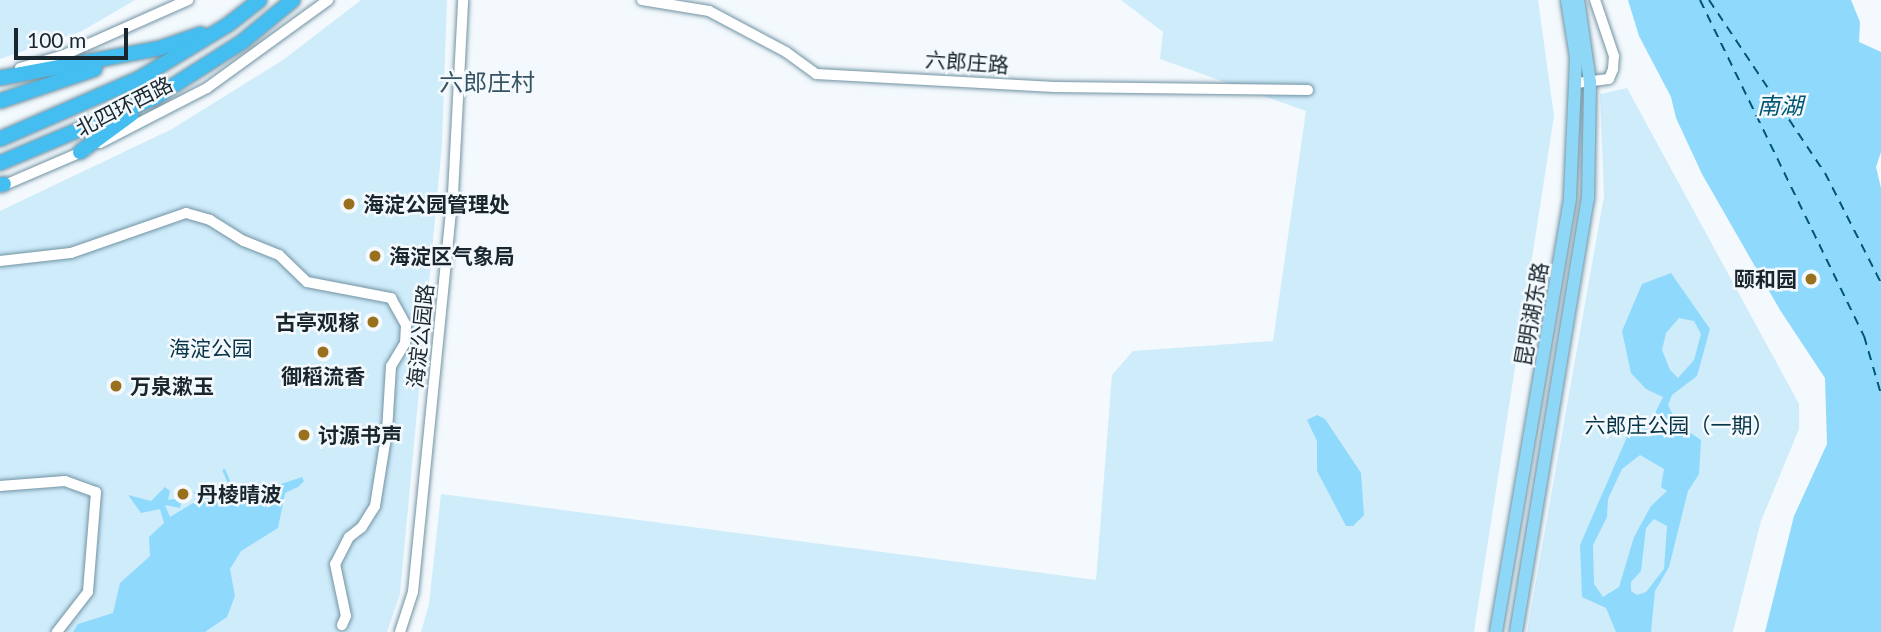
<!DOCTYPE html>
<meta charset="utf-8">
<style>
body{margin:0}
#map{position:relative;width:1881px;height:632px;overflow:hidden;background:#f3f9fd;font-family:Lato,"Noto Sans SC",sans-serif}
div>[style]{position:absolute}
.green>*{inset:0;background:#cfecfb}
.water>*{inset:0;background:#8fd9fd}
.stream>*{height:2.5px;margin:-1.25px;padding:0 1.25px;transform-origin:1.25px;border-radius:1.25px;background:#8fd9fd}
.ferry>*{height:2px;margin-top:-1px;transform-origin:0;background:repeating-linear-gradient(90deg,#005573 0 9px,transparent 0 16px)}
.roads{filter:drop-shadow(0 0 2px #7293a3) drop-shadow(0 0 2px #7293a3)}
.minor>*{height:10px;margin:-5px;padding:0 5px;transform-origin:5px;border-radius:5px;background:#fff}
.major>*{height:12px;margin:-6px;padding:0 6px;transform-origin:6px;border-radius:6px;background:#8fd7f7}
.highway>*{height:14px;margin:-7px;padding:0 7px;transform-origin:7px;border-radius:7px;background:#44bdf1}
.dots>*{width:19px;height:19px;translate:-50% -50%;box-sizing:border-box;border:4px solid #f3f9fd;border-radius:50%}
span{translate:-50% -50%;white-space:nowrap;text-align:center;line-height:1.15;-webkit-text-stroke:5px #f3f9fd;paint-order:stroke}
.street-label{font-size:21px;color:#19262d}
.poi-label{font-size:21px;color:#19262d;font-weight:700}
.left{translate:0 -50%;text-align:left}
.right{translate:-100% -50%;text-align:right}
.park-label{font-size:21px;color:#073446}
.water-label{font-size:23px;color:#005573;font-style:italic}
.quarter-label{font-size:24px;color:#355362}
.scale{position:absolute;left:14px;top:28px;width:114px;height:32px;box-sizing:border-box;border:4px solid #19262d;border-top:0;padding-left:9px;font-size:21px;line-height:24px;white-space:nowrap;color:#19262d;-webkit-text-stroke:5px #f3f9fd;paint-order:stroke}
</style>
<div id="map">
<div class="green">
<div style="clip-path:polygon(0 0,135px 0,82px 31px,0 59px)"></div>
<div style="clip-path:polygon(361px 0,447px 0,442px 144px,400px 594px,387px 632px,0 632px,0 211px,172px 129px,283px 60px)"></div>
<div style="clip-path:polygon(1121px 0,1538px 0,1554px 116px,1474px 632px,421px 632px,429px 604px,441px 494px,1096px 580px,1112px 375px,1133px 351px,1273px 341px,1306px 111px,1160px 59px,1163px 32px)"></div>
<div style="clip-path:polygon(1627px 88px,1799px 404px,1799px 429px,1761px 521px,1733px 632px,1527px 632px,1604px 196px,1600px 94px)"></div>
</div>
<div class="water">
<div style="clip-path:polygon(1628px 0,1851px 0,1860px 22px,1859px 42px,1881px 52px,1881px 152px,1876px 167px,1881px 188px,1881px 632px,1765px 632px,1794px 516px,1827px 444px,1825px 378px,1780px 310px,1702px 174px,1676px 118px,1671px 97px,1639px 36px)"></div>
<div style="clip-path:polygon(evenodd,1671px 273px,1710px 329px,1697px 376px,1672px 395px,1668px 405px,1678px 425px,1701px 440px,1699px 474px,1688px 491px,1669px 567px,1655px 591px,1651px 632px,1616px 632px,1606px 608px,1582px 597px,1580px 545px,1630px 430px,1639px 422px,1649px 430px,1658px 427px,1656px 411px,1663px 397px,1646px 389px,1631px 373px,1622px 331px,1642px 284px,1671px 273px,1679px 318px,1694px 321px,1701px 334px,1694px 360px,1678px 378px,1670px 370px,1662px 350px,1666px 333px,1679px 318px,1671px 273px,1640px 455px,1664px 469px,1661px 487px,1667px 491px,1651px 506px,1634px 537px,1619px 587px,1603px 597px,1594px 584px,1593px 545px,1607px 517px,1608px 499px,1622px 469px,1640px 455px,1671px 273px,1654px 519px,1667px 526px,1664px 569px,1646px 592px,1637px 595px,1631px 591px,1631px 582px,1641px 571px,1646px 528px,1654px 519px)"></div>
<div style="clip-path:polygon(1317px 415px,1325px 419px,1361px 473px,1364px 515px,1353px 526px,1346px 526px,1317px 471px,1317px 441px,1307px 420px)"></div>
<div style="clip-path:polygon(302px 477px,304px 481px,298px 487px,285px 493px,278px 528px,241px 551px,230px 569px,235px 596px,227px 617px,205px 632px,73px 632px,78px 624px,113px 613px,120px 583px,150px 556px,149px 537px,164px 523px,160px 509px,141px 513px,128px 495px,151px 501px,165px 487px,170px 491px,168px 500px,182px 498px,180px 508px,165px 505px,170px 517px,208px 494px,209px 484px,237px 499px)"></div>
</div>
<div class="stream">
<div style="left:224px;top:470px;width:13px;rotate:67deg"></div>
<div style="left:238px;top:490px;width:25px;rotate:-16deg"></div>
<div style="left:195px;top:492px;width:7px;rotate:16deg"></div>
</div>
<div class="ferry">
<div style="left:1700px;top:0;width:374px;rotate:64deg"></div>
<div style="left:1864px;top:336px;width:60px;rotate:73.7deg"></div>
<div style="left:1709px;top:0;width:208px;rotate:56.2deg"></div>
<div style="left:1825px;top:173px;width:123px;rotate:63deg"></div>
</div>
<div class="roads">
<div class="minor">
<div style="left:642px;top:0;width:68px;rotate:9.3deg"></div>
<div style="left:709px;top:11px;width:87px;rotate:28deg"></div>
<div style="left:786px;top:52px;width:37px;rotate:36deg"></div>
<div style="left:816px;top:74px;width:239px;rotate:3.1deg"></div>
<div style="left:1055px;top:87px;width:253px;rotate:0.7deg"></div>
<div style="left:20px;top:68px;width:46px;rotate:-16.5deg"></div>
<div style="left:64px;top:55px;width:136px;rotate:-23.9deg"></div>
<div style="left:1576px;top:83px;width:33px;rotate:-7deg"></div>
<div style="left:1609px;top:79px;width:11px;rotate:-68deg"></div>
<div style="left:1613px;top:69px;width:13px;rotate:-86deg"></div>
<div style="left:1614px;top:56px;width:59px;rotate:-108.7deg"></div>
<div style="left:100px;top:143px;width:120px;rotate:-27.2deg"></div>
<div style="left:207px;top:88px;width:150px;rotate:-36deg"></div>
<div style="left:0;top:187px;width:94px;rotate:-23.3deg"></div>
<div style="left:0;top:261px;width:71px;rotate:-6.4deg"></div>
<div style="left:71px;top:253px;width:122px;rotate:-19.2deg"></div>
<div style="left:186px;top:213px;width:25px;rotate:16deg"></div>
<div style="left:210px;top:220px;width:40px;rotate:32deg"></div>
<div style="left:244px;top:241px;width:38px;rotate:22deg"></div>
<div style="left:279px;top:255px;width:39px;rotate:44deg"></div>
<div style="left:307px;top:282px;width:86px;rotate:10.8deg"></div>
<div style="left:391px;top:298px;width:31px;rotate:61deg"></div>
<div style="left:406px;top:325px;width:18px;rotate:93deg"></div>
<div style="left:405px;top:343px;width:27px;rotate:121deg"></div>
<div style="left:391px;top:366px;width:65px;rotate:93.5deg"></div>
<div style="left:387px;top:431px;width:76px;rotate:99.1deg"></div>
<div style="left:375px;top:506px;width:25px;rotate:122deg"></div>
<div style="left:362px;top:527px;width:16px;rotate:142deg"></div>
<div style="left:349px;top:537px;width:30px;rotate:117deg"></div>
<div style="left:335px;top:564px;width:53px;rotate:78.1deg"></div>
<div style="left:346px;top:616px;width:10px;rotate:114deg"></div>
<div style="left:0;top:486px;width:65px;rotate:-4.4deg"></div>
<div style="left:65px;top:481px;width:33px;rotate:20deg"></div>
<div style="left:96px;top:492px;width:100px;rotate:94.6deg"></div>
<div style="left:88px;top:592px;width:51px;rotate:127.8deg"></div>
<div style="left:400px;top:632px;width:42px;rotate:-72deg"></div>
<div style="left:413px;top:592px;width:400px;rotate:-84.3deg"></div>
<div style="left:453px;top:194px;width:194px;rotate:-87deg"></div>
</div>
<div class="major">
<div style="left:1496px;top:632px;width:441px;rotate:-80.3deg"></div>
<div style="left:1570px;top:197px;width:140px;rotate:-87.5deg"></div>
<div style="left:1576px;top:57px;width:58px;rotate:-99deg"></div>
<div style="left:1516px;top:632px;width:439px;rotate:-80.6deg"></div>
<div style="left:1588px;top:199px;width:117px;rotate:-89deg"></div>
<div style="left:1590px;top:82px;width:83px;rotate:-98.3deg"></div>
</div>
<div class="highway">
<div style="left:0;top:78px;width:163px;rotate:-10.6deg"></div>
<div style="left:160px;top:48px;width:43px;rotate:-18.9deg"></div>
<div style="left:0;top:101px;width:100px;rotate:-18.6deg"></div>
<div style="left:0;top:139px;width:153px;rotate:-23.5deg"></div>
<div style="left:140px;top:78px;width:104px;rotate:-31.2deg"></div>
<div style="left:229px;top:24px;width:39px;rotate:-38deg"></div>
<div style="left:80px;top:152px;width:64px;rotate:-36.2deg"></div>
<div style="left:0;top:163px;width:167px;rotate:-22.9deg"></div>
<div style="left:154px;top:98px;width:104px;rotate:-32.5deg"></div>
<div style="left:242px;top:42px;width:66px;rotate:-39.5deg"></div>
<div style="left:0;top:185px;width:4px;rotate:-14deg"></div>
</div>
</div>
<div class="dots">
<div style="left:349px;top:204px;background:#99701c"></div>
<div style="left:375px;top:256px;background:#99701c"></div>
<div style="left:1811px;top:279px;background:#99701c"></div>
<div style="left:373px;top:322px;background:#99701c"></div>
<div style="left:323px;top:352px;background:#99701c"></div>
<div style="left:116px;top:386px;background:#99701c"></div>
<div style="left:304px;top:435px;background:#99701c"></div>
<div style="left:183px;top:494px;background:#99701c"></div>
</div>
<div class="street-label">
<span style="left:967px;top:62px;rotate:4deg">六郎庄路</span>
<span style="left:124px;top:106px;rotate:-27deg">北四环西路</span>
<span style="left:1531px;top:314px;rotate:-80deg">昆明湖东路</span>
<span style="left:420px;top:336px;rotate:-84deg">海淀公园路</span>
</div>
<div class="poi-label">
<span class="left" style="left:363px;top:204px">海淀公园管理处</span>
<span class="left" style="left:389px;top:256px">海淀区气象局</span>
<span class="right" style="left:1797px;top:279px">颐和园</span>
<span class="right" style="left:359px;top:322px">古亭观稼</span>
<span style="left:323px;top:376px">御稻流香</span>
<span class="left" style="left:130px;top:386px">万泉漱玉</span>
<span class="left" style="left:318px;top:435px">讨源书声</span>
<span class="left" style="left:197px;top:494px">丹棱晴波</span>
</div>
<div class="park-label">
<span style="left:211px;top:348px">海淀公园</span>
<span style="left:1679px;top:425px">六郎庄公园（一期）</span>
</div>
<div class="water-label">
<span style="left:1780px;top:105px">南湖</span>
</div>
<div class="quarter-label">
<span style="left:487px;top:82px">六郎庄村</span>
</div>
<div class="scale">100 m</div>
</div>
